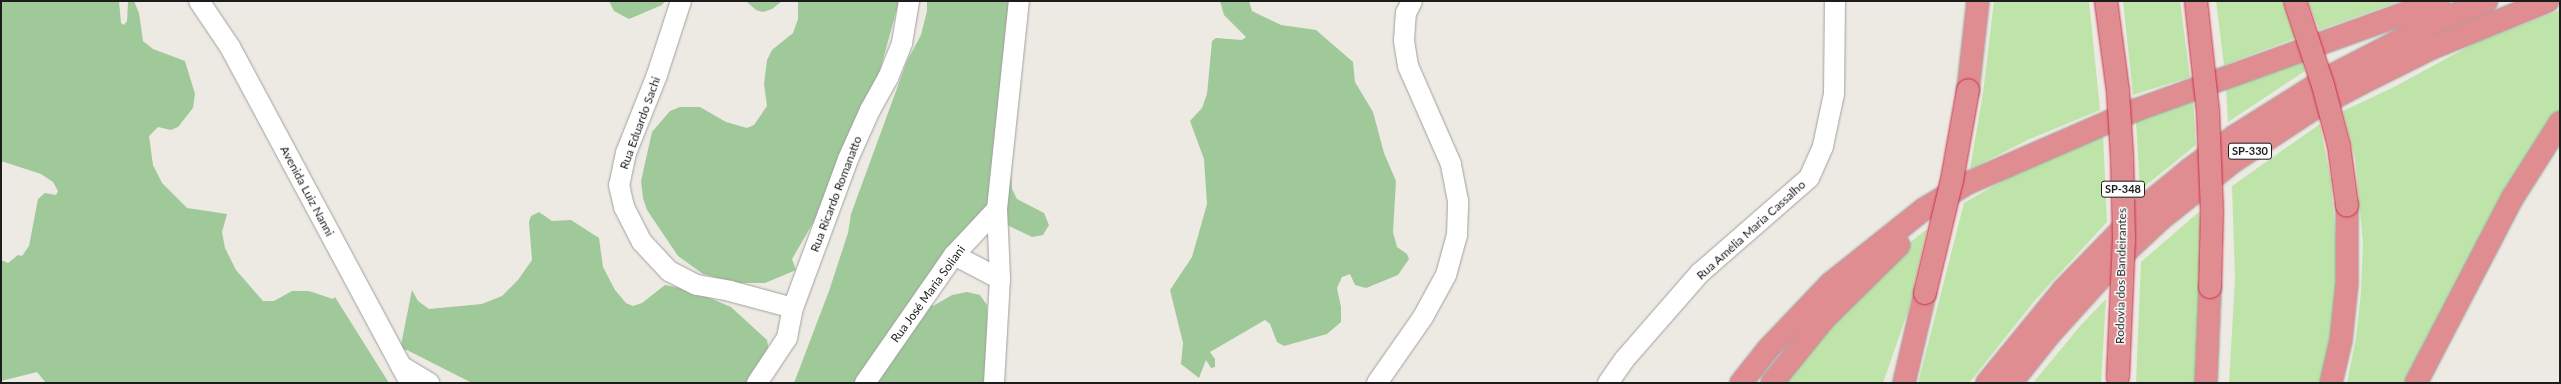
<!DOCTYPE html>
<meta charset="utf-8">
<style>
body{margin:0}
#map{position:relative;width:2561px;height:384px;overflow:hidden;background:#eceae2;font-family:Lato,sans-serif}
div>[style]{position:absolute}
.grass>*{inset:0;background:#bee4aa}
.forest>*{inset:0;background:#a0c999}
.roads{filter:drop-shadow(0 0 1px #a0a0a0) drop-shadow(0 0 1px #a0a0a0)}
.minor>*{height:20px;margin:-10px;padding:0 10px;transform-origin:10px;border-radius:10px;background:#fff}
.highway>*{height:22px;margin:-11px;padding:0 11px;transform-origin:11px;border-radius:11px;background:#e08d91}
.bridges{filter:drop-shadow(0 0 1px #ca2f4e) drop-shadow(0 0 1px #ca2f4e)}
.highway-bridge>*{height:22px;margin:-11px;padding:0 11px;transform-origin:11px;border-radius:11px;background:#e08d91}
span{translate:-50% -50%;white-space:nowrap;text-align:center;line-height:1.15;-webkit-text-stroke:3px #fff;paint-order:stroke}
.shield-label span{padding:1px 3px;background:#fff;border:1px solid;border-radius:3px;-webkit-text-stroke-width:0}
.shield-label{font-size:11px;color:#1c1c1c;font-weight:700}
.street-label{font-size:12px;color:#1c1c1c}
.frame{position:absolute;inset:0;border:2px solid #1c1c1c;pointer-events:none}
</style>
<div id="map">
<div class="grass">
<div style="clip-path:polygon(1994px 1px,2089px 1px,2100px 110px,2030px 139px,1970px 169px,1983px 93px)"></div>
<div style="clip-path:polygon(2123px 1px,2180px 1px,2190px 77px,2133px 95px)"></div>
<div style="clip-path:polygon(2216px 1px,2282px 1px,2296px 38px,2224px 65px)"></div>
<div style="clip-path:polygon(2308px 1px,2401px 1px,2319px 30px)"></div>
<div style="clip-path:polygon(2560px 10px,2560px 110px,2405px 383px,2347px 383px,2356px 338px,2361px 292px,2363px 243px,2355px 159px,2343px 111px,2394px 87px,2473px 44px)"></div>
<div style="clip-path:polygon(2302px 61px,2305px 71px,2228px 122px,2226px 88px)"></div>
<div style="clip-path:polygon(2193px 100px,2196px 145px,2140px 190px,2136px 121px)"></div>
<div style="clip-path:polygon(2320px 124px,2331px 181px,2338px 260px,2333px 327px,2320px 383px,2229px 383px,2235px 279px,2232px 186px)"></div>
<div style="clip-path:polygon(2103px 134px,2107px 222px,2036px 299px,1969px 383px,1918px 383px,1964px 203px,2028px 166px)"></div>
<div style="clip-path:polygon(2200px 211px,2201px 265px,2196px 383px,2136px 383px,2141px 262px)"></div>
<div style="clip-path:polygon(1927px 229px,1908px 311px,1883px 383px,1780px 383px,1902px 249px)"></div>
<div style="clip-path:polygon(2106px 299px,2101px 383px,2033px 383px,2081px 325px)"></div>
</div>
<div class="forest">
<div style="clip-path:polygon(1px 1px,119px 1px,121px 23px,124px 25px,127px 21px,128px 2px,134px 1px,139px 13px,143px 41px,153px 49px,185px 61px,195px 94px,193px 108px,178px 127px,171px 130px,158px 127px,149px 136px,153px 165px,162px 183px,187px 208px,227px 214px,222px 232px,225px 248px,236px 270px,263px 301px,274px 301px,292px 291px,309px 291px,333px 299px,335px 297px,389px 383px,46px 383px,37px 372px,1px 381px,1px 260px,8px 263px,18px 255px,22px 256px,29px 246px,38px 199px,45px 193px,56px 195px,58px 191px,53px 182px,41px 174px,1px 161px)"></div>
<div style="clip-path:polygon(609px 1px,665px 1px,662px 5px,629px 19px,614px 11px)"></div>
<div style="clip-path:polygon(735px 1px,782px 1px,772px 9px,763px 12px,756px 10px,746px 1px)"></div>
<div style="clip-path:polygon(798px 1px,899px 1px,878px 78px,824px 204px,792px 259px,796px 270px,765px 283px,736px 283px,703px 274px,678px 256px,647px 210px,643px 198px,641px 181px,652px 132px,670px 111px,680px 107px,700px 107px,726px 122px,747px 128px,754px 125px,767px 106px,764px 84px,767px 60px,772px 50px,793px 33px,798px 19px)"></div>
<div style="clip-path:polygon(927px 1px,1016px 1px,1007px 87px,1012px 189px,1017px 199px,1044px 213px,1049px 225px,1043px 235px,1032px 237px,1007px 225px,994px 226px,965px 251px,931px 303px,933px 306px,952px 295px,967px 292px,980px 295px,987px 305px,988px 383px,794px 383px,829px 291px,848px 233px,851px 214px,907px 61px,921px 35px,927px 11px)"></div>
<div style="clip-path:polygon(1220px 1px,1249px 1px,1252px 11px,1281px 25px,1316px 30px,1353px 62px,1355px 82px,1373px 112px,1384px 153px,1396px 181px,1393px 232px,1397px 247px,1407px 254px,1409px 259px,1398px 275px,1366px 288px,1355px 285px,1350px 274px,1342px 277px,1337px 288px,1341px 307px,1341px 322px,1327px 334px,1284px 346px,1277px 342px,1270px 324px,1265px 320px,1210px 352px,1215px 359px,1215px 367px,1211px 368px,1206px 360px,1199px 378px,1181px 364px,1183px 343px,1170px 290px,1192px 257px,1207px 204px,1204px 159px,1190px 121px,1202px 108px,1207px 94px,1212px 41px,1216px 38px,1242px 40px,1246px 37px,1224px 15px)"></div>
<div style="clip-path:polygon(539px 212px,552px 221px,571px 220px,599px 238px,603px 267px,615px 290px,626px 303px,633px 306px,642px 303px,665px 285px,691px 290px,731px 307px,767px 340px,769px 351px,752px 383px,472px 383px,407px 350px,403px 350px,401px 345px,412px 290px,418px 301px,429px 309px,482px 304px,502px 296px,518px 280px,532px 260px,529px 222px,531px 216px)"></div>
</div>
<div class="roads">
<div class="minor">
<div style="left:199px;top:1px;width:55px;rotate:56deg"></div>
<div style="left:230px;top:47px;width:381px;rotate:61.8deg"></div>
<div style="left:681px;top:1px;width:78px;rotate:108deg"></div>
<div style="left:657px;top:75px;width:84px;rotate:111.7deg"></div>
<div style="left:626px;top:153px;width:33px;rotate:102deg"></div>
<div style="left:619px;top:185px;width:23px;rotate:77deg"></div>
<div style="left:624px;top:207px;width:39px;rotate:63deg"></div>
<div style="left:642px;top:242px;width:40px;rotate:47deg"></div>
<div style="left:669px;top:271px;width:31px;rotate:27deg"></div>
<div style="left:697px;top:285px;width:34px;rotate:10deg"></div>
<div style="left:730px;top:291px;width:65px;rotate:15.1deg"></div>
<div style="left:997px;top:209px;width:70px;rotate:87.5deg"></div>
<div style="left:954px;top:255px;width:52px;rotate:27.6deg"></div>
<div style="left:1000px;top:279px;width:104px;rotate:93.3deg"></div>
<div style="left:401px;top:366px;width:33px;rotate:31deg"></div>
<div style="left:757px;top:383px;width:54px;rotate:-56.3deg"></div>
<div style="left:787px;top:338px;width:31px;rotate:-79deg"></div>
<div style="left:793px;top:308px;width:159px;rotate:-69.7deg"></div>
<div style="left:848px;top:159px;width:54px;rotate:-65.8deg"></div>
<div style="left:870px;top:110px;width:37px;rotate:-61deg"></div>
<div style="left:888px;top:78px;width:38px;rotate:-68deg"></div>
<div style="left:902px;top:43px;width:43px;rotate:-80.5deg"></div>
<div style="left:865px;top:383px;width:156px;rotate:-55.2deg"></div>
<div style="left:954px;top:255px;width:63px;rotate:-46.9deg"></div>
<div style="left:997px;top:209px;width:209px;rotate:-84deg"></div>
<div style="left:1377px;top:383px;width:80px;rotate:-55.1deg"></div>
<div style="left:1423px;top:317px;width:48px;rotate:-61.3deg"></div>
<div style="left:1446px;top:275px;width:41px;rotate:-74.6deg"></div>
<div style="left:1457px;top:235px;width:34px;rotate:-88deg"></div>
<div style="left:1458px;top:201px;width:38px;rotate:-101deg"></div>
<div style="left:1451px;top:164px;width:107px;rotate:-113.7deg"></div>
<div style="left:1408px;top:66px;width:26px;rotate:-99deg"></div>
<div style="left:1404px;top:40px;width:27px;rotate:-86deg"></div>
<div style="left:1406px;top:13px;width:13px;rotate:-63deg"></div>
<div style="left:1608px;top:383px;width:28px;rotate:-55deg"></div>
<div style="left:1624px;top:360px;width:116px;rotate:-48.9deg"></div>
<div style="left:1700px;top:273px;width:145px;rotate:-41.1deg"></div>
<div style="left:1809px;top:178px;width:35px;rotate:-66deg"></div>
<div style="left:1823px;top:146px;width:53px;rotate:-78.1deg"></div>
<div style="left:1834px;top:94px;width:93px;rotate:-89.4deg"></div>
</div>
<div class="highway">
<div style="left:1968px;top:90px;width:90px;rotate:-83.6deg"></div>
<div style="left:1741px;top:383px;width:43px;rotate:-51.5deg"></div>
<div style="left:1768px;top:349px;width:91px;rotate:-46.3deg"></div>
<div style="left:1831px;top:283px;width:119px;rotate:-38.5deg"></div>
<div style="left:1924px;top:209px;width:51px;rotate:-30.6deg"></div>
<div style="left:1968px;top:183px;width:183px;rotate:-23.5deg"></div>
<div style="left:2136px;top:110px;width:321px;rotate:-19.8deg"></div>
<div style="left:1772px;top:383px;width:82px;rotate:-50.9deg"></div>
<div style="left:1824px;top:319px;width:105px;rotate:-44.6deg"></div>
<div style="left:1904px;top:383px;width:92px;rotate:-76.9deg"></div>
<div style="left:1987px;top:383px;width:120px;rotate:-50.7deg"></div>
<div style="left:2063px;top:290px;width:117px;rotate:-45.7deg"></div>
<div style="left:2145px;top:206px;width:58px;rotate:-39.4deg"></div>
<div style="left:2190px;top:169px;width:56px;rotate:-36.3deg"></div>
<div style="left:2235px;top:136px;width:109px;rotate:-32.2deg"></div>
<div style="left:2327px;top:78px;width:119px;rotate:-27.4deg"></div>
<div style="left:2433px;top:23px;width:58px;rotate:-22.2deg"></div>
<div style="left:2011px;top:383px;width:63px;rotate:-51.5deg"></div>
<div style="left:2050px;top:334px;width:97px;rotate:-47.9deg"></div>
<div style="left:2115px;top:262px;width:63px;rotate:-43.1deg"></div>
<div style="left:2161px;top:219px;width:93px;rotate:-38.5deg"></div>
<div style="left:2234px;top:161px;width:97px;rotate:-33.2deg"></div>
<div style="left:2315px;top:108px;width:53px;rotate:-28deg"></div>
<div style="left:2362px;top:83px;width:78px;rotate:-26.6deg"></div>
<div style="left:2432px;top:48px;width:125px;rotate:-22.1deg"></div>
<div style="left:2206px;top:383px;width:96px;rotate:-87.6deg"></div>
<div style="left:2331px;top:383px;width:44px;rotate:-76.9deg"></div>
<div style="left:2341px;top:340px;width:57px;rotate:-84deg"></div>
<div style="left:2347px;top:283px;width:78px;rotate:-90deg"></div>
<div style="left:2416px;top:383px;width:210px;rotate:-62.5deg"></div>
<div style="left:2513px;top:197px;width:88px;rotate:-57.6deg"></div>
</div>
</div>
<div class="bridges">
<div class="highway-bridge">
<div style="left:2106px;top:1px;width:91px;rotate:82.4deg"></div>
<div style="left:2118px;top:91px;width:66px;rotate:86.5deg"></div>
<div style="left:2122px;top:157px;width:81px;rotate:88.6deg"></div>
<div style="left:2124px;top:238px;width:139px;rotate:92.5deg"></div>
<div style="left:2196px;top:1px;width:112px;rotate:83.8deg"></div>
<div style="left:2208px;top:112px;width:100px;rotate:87.7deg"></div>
<div style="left:2212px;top:212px;width:75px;rotate:91.5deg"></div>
<div style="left:2295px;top:1px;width:89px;rotate:71.6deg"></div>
<div style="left:2323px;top:85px;width:63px;rotate:75.3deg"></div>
<div style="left:2339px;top:146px;width:60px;rotate:82.3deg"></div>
<div style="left:1925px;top:293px;width:116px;rotate:-76.6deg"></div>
<div style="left:1952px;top:180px;width:91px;rotate:-79.9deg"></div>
</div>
</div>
<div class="shield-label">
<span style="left:2250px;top:151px">SP-330</span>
<span style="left:2123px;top:189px">SP-348</span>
</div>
<div class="street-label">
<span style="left:640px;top:123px;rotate:-70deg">Rua Eduardo Sachi</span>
<span style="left:307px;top:191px;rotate:62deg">Avenida Luiz Nanni</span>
<span style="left:836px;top:194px;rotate:-69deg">Rua Ricardo Romanatto</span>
<span style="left:1751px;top:230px;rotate:-42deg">Rua Amélia Maria Cassalho</span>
<span style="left:2121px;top:276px;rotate:-89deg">Rodovia dos Bandeirantes</span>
<span style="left:928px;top:294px;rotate:-54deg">Rua José Maria Soliani</span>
</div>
<div class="frame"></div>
</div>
